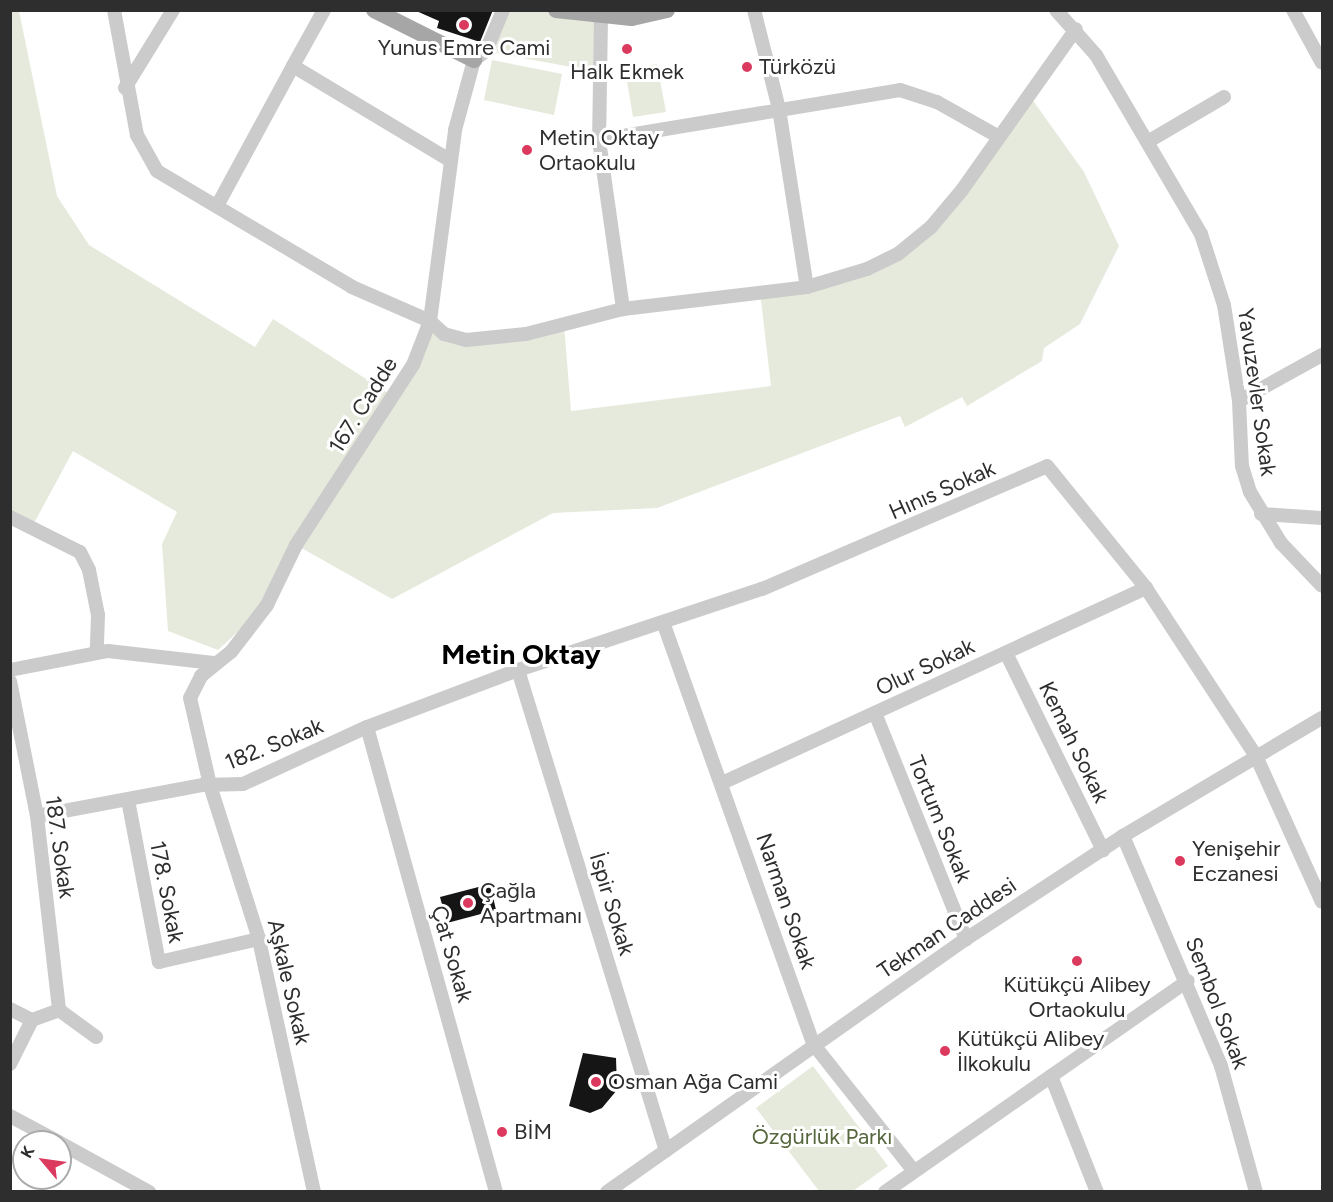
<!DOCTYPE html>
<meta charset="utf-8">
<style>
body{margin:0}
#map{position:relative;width:1333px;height:1202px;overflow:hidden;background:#fff;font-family:Figtree,sans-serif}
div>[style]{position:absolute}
.green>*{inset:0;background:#e6eadc}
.building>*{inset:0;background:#151515}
.minor>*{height:14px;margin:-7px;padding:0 7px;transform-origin:7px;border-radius:7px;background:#cbcbcb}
.major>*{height:16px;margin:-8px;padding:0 8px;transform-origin:8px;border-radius:8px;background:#a6a6a6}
.dots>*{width:16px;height:16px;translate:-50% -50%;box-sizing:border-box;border:3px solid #fff;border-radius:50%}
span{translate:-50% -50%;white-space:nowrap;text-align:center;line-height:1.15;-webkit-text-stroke:6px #fff;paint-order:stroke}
.poi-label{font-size:22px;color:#2e2e2e}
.left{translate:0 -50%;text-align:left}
.street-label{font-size:22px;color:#2e2e2e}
.park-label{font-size:22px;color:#57673d}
.district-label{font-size:28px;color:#000;font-weight:700}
.frame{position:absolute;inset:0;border:12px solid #2e2e2e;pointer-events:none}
.north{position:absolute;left:12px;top:1130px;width:60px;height:60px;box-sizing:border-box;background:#fff;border:2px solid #ababab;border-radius:50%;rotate:299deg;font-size:16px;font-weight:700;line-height:24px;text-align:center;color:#2e2e2e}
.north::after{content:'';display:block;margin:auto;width:21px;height:27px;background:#db395d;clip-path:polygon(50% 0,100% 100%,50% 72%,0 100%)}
</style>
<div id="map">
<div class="green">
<div style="clip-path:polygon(10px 11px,19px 11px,57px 196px,89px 245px,255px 347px,273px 319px,394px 397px,430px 321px,466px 340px,564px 325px,571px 411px,771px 386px,760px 292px,867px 269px,931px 227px,1029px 95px,1084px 172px,1119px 246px,1080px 324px,1044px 348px,1042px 361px,967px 406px,962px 397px,905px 427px,900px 416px,657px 508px,553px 513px,392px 599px,296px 545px,267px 605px,218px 650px,168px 631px,162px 544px,177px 512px,73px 451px,33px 525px,11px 517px)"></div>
<div style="clip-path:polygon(503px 11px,556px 11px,601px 17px,598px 72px,486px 51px)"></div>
<div style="clip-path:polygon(492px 60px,562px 74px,554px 115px,484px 100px)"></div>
<div style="clip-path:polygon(657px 64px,666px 112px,633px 117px,625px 69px)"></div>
<div style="clip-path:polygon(813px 1066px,888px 1166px,853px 1191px,819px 1191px,756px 1108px)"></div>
</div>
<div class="building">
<div style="clip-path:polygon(414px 10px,493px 10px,480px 42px,437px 28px,439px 21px)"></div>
<div style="clip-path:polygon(490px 884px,496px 910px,447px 923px,440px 897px)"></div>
<div style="clip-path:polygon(583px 1053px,616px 1058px,617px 1090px,602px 1108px,590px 1113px,569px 1106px)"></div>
</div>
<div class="minor">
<div style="left:114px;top:10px;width:127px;rotate:79.6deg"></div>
<div style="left:137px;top:135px;width:41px;rotate:60.9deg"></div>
<div style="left:157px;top:171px;width:227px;rotate:30.7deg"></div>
<div style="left:352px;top:287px;width:85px;rotate:23.6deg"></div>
<div style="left:430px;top:321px;width:19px;rotate:43deg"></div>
<div style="left:444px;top:334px;width:23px;rotate:15deg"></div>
<div style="left:466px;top:340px;width:60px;rotate:-5.7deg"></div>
<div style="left:526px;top:334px;width:100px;rotate:-14.5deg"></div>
<div style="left:324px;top:10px;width:64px;rotate:119deg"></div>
<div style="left:293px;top:66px;width:184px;rotate:31deg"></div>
<div style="left:754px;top:10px;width:102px;rotate:75.8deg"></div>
<div style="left:779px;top:109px;width:180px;rotate:81.1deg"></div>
<div style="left:1056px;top:10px;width:60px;rotate:48.4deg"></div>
<div style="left:1096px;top:55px;width:208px;rotate:59.6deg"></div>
<div style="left:1201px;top:234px;width:75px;rotate:72.1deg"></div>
<div style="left:1224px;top:305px;width:97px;rotate:81.1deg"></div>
<div style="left:1239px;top:401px;width:65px;rotate:87.4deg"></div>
<div style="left:1242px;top:466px;width:27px;rotate:73deg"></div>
<div style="left:1250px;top:492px;width:60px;rotate:58.7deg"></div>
<div style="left:1281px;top:543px;width:59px;rotate:46.4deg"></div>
<div style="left:1293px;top:10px;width:60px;rotate:61.3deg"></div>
<div style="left:601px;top:17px;width:123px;rotate:90.9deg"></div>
<div style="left:599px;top:140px;width:171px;rotate:81.9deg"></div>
<div style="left:623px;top:309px;width:185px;rotate:-6.8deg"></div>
<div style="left:807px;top:287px;width:63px;rotate:-16.7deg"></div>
<div style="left:867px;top:269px;width:34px;rotate:-26deg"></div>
<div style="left:898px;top:254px;width:43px;rotate:-39.3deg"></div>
<div style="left:931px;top:227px;width:48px;rotate:-50deg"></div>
<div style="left:962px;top:190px;width:197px;rotate:-54.7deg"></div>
<div style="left:125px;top:88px;width:92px;rotate:-58.4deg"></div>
<div style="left:599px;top:140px;width:305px;rotate:-9.4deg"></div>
<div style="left:900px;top:90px;width:39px;rotate:18deg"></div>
<div style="left:937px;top:102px;width:71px;rotate:29.4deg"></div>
<div style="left:1149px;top:141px;width:87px;rotate:-30.4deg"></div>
<div style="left:217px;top:206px;width:159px;rotate:-61.5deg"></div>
<div style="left:1239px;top:401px;width:95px;rotate:-29deg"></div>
<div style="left:1261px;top:514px;width:61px;rotate:3.8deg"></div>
<div style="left:10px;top:517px;width:78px;rotate:26.6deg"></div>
<div style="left:80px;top:552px;width:20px;rotate:63deg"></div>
<div style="left:89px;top:570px;width:46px;rotate:78.7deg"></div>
<div style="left:98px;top:615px;width:36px;rotate:92deg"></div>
<div style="left:663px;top:622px;width:449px;rotate:70.4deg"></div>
<div style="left:814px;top:1045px;width:159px;rotate:51.6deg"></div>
<div style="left:1006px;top:653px;width:220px;rotate:63.8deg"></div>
<div style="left:10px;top:670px;width:100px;rotate:-11deg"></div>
<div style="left:108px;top:651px;width:106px;rotate:6.5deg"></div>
<div style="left:518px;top:670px;width:503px;rotate:72.9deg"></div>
<div style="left:10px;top:681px;width:138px;rotate:78.7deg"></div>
<div style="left:37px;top:816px;width:195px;rotate:83.5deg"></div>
<div style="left:59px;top:1010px;width:46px;rotate:36.1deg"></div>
<div style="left:875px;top:713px;width:244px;rotate:68.1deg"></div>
<div style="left:367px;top:727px;width:483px;rotate:74.5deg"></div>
<div style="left:722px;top:783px;width:467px;rotate:-24.7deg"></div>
<div style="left:128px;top:800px;width:165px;rotate:79.2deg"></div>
<div style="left:159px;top:962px;width:103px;rotate:-13deg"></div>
<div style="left:37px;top:816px;width:169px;rotate:-10.6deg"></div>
<div style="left:203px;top:785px;width:40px;rotate:-1.4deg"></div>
<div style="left:243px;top:784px;width:136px;rotate:-24.7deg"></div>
<div style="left:367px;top:727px;width:161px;rotate:-20.7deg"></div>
<div style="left:518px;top:670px;width:257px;rotate:-18.4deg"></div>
<div style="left:762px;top:589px;width:310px;rotate:-23.3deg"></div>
<div style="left:1047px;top:466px;width:157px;rotate:50.9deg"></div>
<div style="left:1146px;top:588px;width:201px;rotate:56.8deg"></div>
<div style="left:1256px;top:756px;width:160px;rotate:65.7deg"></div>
<div style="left:1123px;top:836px;width:250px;rotate:66.9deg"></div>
<div style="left:1221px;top:1066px;width:131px;rotate:74.5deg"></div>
<div style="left:10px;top:1009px;width:25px;rotate:27deg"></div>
<div style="left:32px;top:1020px;width:29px;rotate:-20deg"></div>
<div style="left:10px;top:1064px;width:49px;rotate:-63.4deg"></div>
<div style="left:1051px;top:1076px;width:125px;rotate:68.4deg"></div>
<div style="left:10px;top:1116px;width:55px;rotate:28deg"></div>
<div style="left:60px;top:1143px;width:102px;rotate:28.8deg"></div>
<div style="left:314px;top:1192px;width:259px;rotate:-102.3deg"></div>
<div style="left:259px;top:939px;width:162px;rotate:-107.7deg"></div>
<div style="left:210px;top:785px;width:89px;rotate:-102.9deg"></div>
<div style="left:190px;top:698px;width:25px;rotate:-63deg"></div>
<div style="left:201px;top:676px;width:38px;rotate:-39deg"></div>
<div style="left:231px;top:652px;width:59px;rotate:-52.5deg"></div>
<div style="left:267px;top:605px;width:67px;rotate:-64.2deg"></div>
<div style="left:296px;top:545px;width:215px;rotate:-57deg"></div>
<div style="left:413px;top:365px;width:47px;rotate:-68.9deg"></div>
<div style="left:430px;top:321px;width:193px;rotate:-82.5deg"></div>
<div style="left:455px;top:130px;width:73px;rotate:-74.8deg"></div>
<div style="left:474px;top:60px;width:15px;rotate:-37deg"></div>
<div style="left:486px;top:51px;width:44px;rotate:-67.5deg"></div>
<div style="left:607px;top:1192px;width:439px;rotate:-35.2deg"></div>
<div style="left:966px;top:939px;width:188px;rotate:-33.3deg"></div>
<div style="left:1123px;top:836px;width:231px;rotate:-30.7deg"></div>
<div style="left:885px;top:1192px;width:369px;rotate:-34.9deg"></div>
</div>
<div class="major">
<div style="left:374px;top:10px;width:112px;rotate:26.6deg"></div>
<div style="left:556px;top:10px;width:76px;rotate:6deg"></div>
<div style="left:632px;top:18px;width:36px;rotate:-13deg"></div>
</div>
<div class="dots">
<div style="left:464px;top:25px;background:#db395d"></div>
<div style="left:627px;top:49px;background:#db395d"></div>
<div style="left:747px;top:67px;background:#db395d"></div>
<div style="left:527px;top:150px;background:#db395d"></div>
<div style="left:1180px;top:861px;background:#db395d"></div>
<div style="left:468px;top:903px;background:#db395d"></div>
<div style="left:1077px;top:961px;background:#db395d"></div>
<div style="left:945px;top:1051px;background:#db395d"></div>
<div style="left:596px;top:1082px;background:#db395d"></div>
<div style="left:502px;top:1132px;background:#db395d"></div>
</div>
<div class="poi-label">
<span style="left:464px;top:48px">Yunus Emre Cami</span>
<span class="left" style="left:759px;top:67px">Türközü</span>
<span style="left:627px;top:72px">Halk Ekmek</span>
<span class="left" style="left:539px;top:150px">Metin Oktay<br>Ortaokulu</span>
<span class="left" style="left:1192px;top:861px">Yenişehir<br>Eczanesi</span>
<span class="left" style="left:480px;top:903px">Çağla<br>Apartmanı</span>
<span style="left:1077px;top:997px">Kütükçü Alibey<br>Ortaokulu</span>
<span class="left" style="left:957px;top:1051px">Kütükçü Alibey<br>İlkokulu</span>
<span class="left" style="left:608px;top:1082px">Osman Ağa Cami</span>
<span class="left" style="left:514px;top:1132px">BİM</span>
</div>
<div class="street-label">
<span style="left:1257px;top:392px;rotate:82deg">Yavuzevler Sokak</span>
<span style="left:363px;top:405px;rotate:-58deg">167. Cadde</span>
<span style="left:942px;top:490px;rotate:-24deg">Hınıs Sokak</span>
<span style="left:925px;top:667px;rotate:-25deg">Olur Sokak</span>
<span style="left:1074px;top:742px;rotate:64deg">Kemah Sokak</span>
<span style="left:274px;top:744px;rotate:-22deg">182. Sokak</span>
<span style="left:940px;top:819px;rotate:68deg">Tortum Sokak</span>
<span style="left:60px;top:847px;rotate:82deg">187. Sokak</span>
<span style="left:167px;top:892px;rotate:79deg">178. Sokak</span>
<span style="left:786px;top:901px;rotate:71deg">Narman Sokak</span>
<span style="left:612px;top:904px;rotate:73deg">İspir Sokak</span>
<span style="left:947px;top:928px;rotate:-34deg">Tekman Caddesi</span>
<span style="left:452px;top:954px;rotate:74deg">Çat Sokak</span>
<span style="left:289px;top:982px;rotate:77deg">Aşkale Sokak</span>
<span style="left:1217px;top:1003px;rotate:69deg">Sembol Sokak</span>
</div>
<div class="park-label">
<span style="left:822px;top:1137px">Özgürlük Parkı</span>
</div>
<div class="district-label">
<span style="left:521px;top:654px">Metin Oktay</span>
</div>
<div class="frame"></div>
<div class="north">K</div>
</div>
